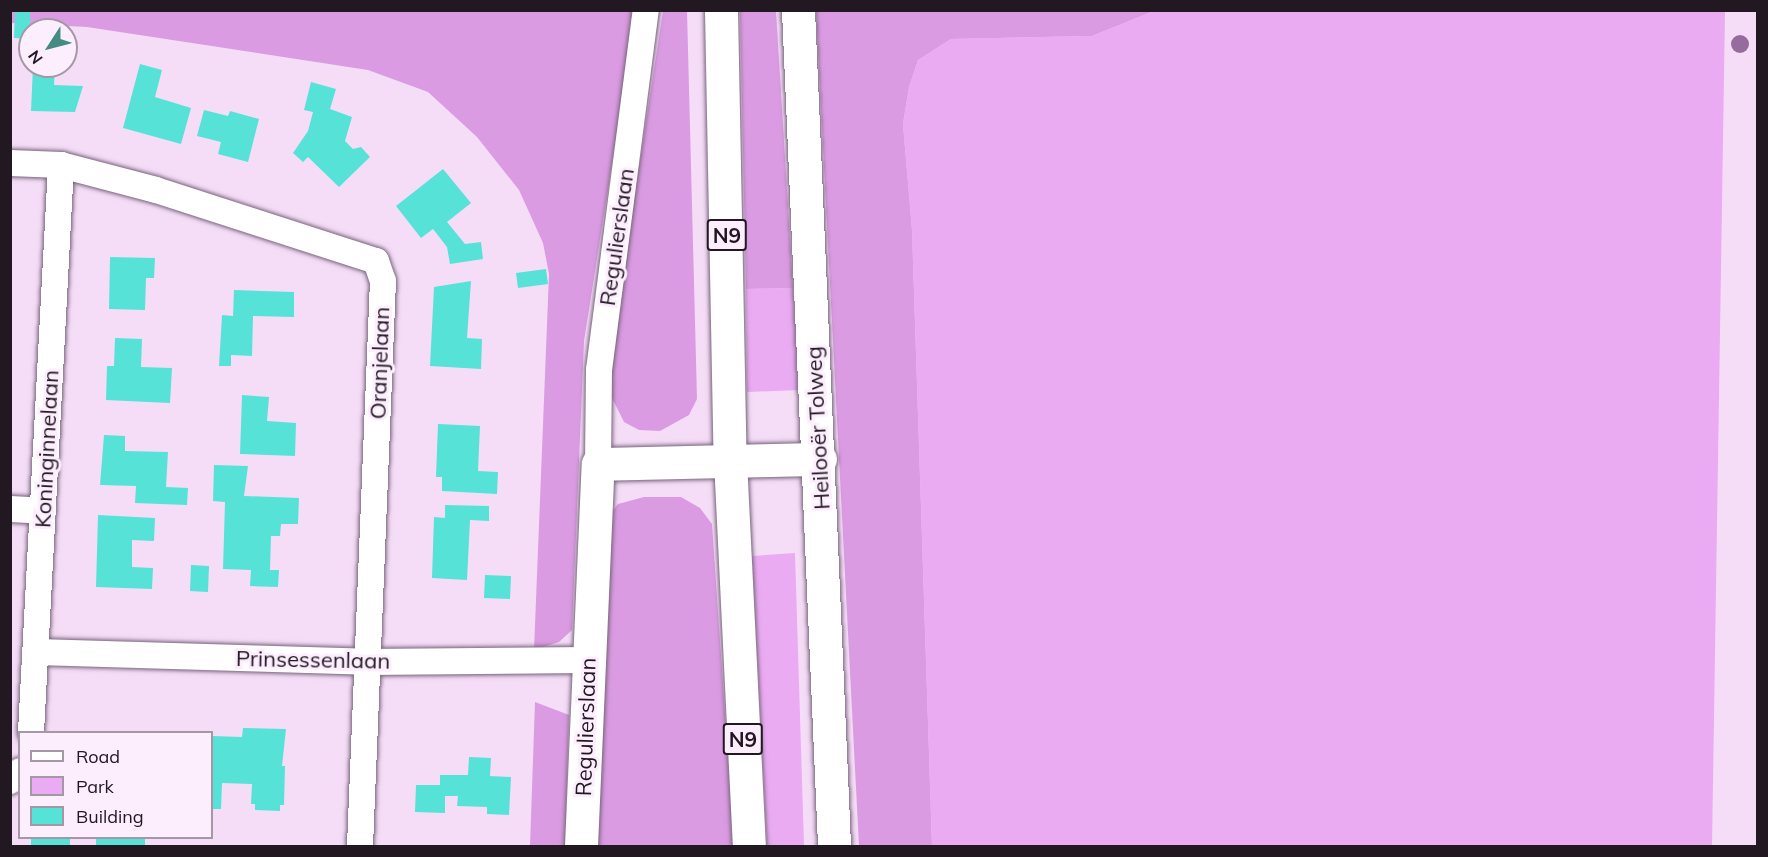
<!DOCTYPE html>
<meta charset="utf-8">
<style>
body{margin:0}
#map{position:relative;width:1768px;height:857px;overflow:hidden;background:#f5ddf8;font-family:Mulish,sans-serif}
div>[style]{position:absolute}
.green>*{inset:0;background:#eaabf3}
.forest>*{inset:0;background:#da9be2}
.building>*{inset:0;background:#56e2d7}
.roads{filter:drop-shadow(0 0 2px #78637b) drop-shadow(0 0 2px #78637b)}
.street>*{height:26px;margin:-13px;padding:0 13px;transform-origin:13px;border-radius:13px;background:#fff}
.secondary>*{height:33px;margin:-16.5px;padding:0 16.5px;transform-origin:16.5px;border-radius:16.5px;background:#fff}
.highway>*{height:33px;margin:-16.5px;padding:0 16.5px;transform-origin:16.5px;border-radius:16.5px;background:#fff}
.trees>*{width:18px;height:18px;margin:-9px;border-radius:50%;background:#966c9c}
span{translate:-50% -50%;white-space:nowrap;text-align:center;line-height:1.15;-webkit-text-stroke:6px #fdeefe;paint-order:stroke}
.shield-label span{padding:2px 4px;background:#fdeefe;border:2px solid;border-radius:4px;-webkit-text-stroke-width:0}
.shield-label{font-size:21px;color:#211822;font-weight:700}
.street-label{font-size:22px;color:#211822}
.frame{position:absolute;inset:0;border:12px solid #211822;pointer-events:none}
.legend{position:absolute;left:18px;top:731px;width:195px;height:108px;box-sizing:border-box;background:#fdeefe;border:2px solid #a598a6;margin:0;padding:8px 10px;list-style:none;font-size:18px;color:#211822}
.legend li{display:flex;align-items:center;gap:12px;height:30px}
.legend b{width:30px;border:2px solid #a598a6}
.north{position:absolute;left:18px;top:18px;width:60px;height:60px;box-sizing:border-box;background:#fdeefe;border:2px solid #a598a6;border-radius:50%;rotate:234deg;font-size:16px;font-weight:700;line-height:24px;text-align:center;color:#211822}
.north::after{content:'';display:block;margin:auto;width:21px;height:27px;background:#448b84;clip-path:polygon(50% 0,100% 100%,50% 72%,0 100%)}
</style>
<div id="map">
<div class="green">
<div style="clip-path:polygon(1154px 11px,1725px 11px,1712px 846px,932px 846px,912px 230px,903px 124px,909px 87px,918px 60px,951px 39px,1092px 36px)"></div>
<div style="clip-path:polygon(793px 288px,800px 390px,747px 392px,746px 289px)"></div>
<div style="clip-path:polygon(795px 553px,804px 846px,767px 846px,752px 556px)"></div>
</div>
<div class="forest">
<div style="clip-path:polygon(10px 11px,636px 11px,584px 341px,572px 630px,559px 642px,534px 650px,549px 274px,543px 243px,519px 190px,477px 137px,428px 92px,368px 70px,87px 27px,11px 23px)"></div>
<div style="clip-path:polygon(663px 11px,687px 11px,697px 399px,689px 415px,660px 431px,639px 430px,624px 422px,608px 390px,609px 363px)"></div>
<div style="clip-path:polygon(740px 11px,776px 11px,793px 288px,746px 289px)"></div>
<div style="clip-path:polygon(816px 11px,1154px 11px,1092px 36px,951px 39px,918px 60px,909px 87px,903px 124px,912px 230px,932px 846px,859px 846px)"></div>
<div style="clip-path:polygon(644px 497px,681px 497px,700px 508px,712px 524px,734px 846px,591px 846px,610px 514px,618px 504px)"></div>
<div style="clip-path:polygon(535px 702px,569px 715px,565px 846px,530px 846px)"></div>
</div>
<div class="building">
<div style="clip-path:polygon(15px 10px,30px 10px,30px 39px,14px 38px)"></div>
<div style="clip-path:polygon(140px 64px,162px 70px,155px 97px,191px 108px,181px 144px,123px 128px)"></div>
<div style="clip-path:polygon(33px 66px,55px 66px,54px 85px,83px 86px,75px 112px,31px 111px)"></div>
<div style="clip-path:polygon(311px 82px,336px 89px,330px 109px,352px 117px,345px 141px,353px 149px,361px 147px,370px 157px,339px 187px,308px 157px,303px 162px,293px 153px,308px 131px,313px 112px,304px 110px)"></div>
<div style="clip-path:polygon(204px 110px,228px 116px,230px 111px,259px 119px,248px 162px,218px 154px,221px 142px,197px 136px)"></div>
<div style="clip-path:polygon(443px 169px,471px 203px,447px 222px,465px 244px,481px 242px,483px 259px,450px 264px,447px 247px,433px 229px,421px 238px,396px 206px)"></div>
<div style="clip-path:polygon(110px 257px,155px 258px,154px 278px,146px 278px,145px 310px,109px 309px)"></div>
<div style="clip-path:polygon(546px 269px,548px 284px,518px 288px,516px 273px)"></div>
<div style="clip-path:polygon(471px 281px,467px 338px,482px 339px,481px 369px,430px 366px,434px 287px)"></div>
<div style="clip-path:polygon(234px 290px,294px 292px,294px 317px,253px 316px,252px 356px,231px 355px,231px 366px,219px 366px,222px 315px,233px 316px)"></div>
<div style="clip-path:polygon(115px 338px,142px 339px,141px 367px,172px 368px,170px 403px,106px 400px,107px 366px,114px 366px)"></div>
<div style="clip-path:polygon(242px 395px,269px 397px,267px 421px,296px 423px,295px 456px,240px 454px)"></div>
<div style="clip-path:polygon(438px 424px,480px 426px,478px 471px,498px 472px,497px 494px,442px 491px,442px 477px,436px 477px)"></div>
<div style="clip-path:polygon(104px 435px,125px 436px,125px 451px,168px 452px,166px 487px,188px 488px,187px 505px,135px 503px,136px 486px,100px 485px)"></div>
<div style="clip-path:polygon(214px 465px,248px 466px,244px 496px,299px 498px,298px 524px,281px 524px,280px 536px,271px 536px,270px 570px,279px 570px,278px 587px,250px 586px,251px 570px,223px 569px,225px 502px,213px 501px)"></div>
<div style="clip-path:polygon(445px 505px,489px 506px,489px 521px,470px 520px,467px 580px,432px 578px,434px 517px,445px 518px)"></div>
<div style="clip-path:polygon(98px 515px,155px 518px,154px 541px,132px 540px,132px 567px,153px 568px,152px 589px,96px 587px)"></div>
<div style="clip-path:polygon(191px 565px,209px 566px,208px 592px,190px 591px)"></div>
<div style="clip-path:polygon(485px 575px,511px 576px,510px 599px,484px 598px)"></div>
<div style="clip-path:polygon(243px 728px,286px 729px,282px 766px,285px 766px,284px 805px,280px 805px,280px 811px,255px 810px,255px 804px,251px 804px,252px 784px,222px 783px,221px 809px,212px 809px,212px 736px,242px 737px)"></div>
<div style="clip-path:polygon(469px 757px,491px 758px,490px 776px,511px 777px,509px 815px,487px 814px,487px 807px,457px 806px,458px 796px,445px 796px,445px 813px,415px 812px,416px 785px,440px 785px,440px 775px,468px 775px)"></div>
<div style="clip-path:polygon(31px 838px,70px 839px,70px 846px,31px 846px)"></div>
<div style="clip-path:polygon(96px 838px,145px 838px,145px 846px,96px 846px)"></div>
</div>
<div class="roads">
<div class="street">
<div style="left:10px;top:163px;width:51px;rotate:2.2deg"></div>
<div style="left:61px;top:165px;width:98px;rotate:14.7deg"></div>
<div style="left:156px;top:190px;width:231px;rotate:17.9deg"></div>
<div style="left:376px;top:261px;width:21px;rotate:71deg"></div>
<div style="left:383px;top:281px;width:565px;rotate:92.33deg"></div>
<div style="left:598px;top:464px;width:94px;rotate:-89.4deg"></div>
<div style="left:599px;top:370px;width:363px;rotate:-82.6deg"></div>
<div style="left:10px;top:509px;width:33px;rotate:3deg"></div>
<div style="left:37px;top:652px;width:330px;rotate:1.7deg"></div>
<div style="left:367px;top:662px;width:222px;rotate:-0.5deg"></div>
<div style="left:31px;top:732px;width:568px;rotate:-86.97deg"></div>
<div style="left:10px;top:781px;width:14px;rotate:-45deg"></div>
</div>
<div class="secondary">
<div style="left:581px;top:846px;width:382px;rotate:-87.5deg"></div>
<div style="left:598px;top:464px;width:222px;rotate:-1.3deg"></div>
</div>
<div class="highway">
<div style="left:721px;top:10px;width:450px;rotate:88.9deg"></div>
<div style="left:730px;top:460px;width:386px;rotate:87.2deg"></div>
<div style="left:798px;top:10px;width:837px;rotate:87.53deg"></div>
</div>
</div>
<div class="trees">
<div style="left:1740px;top:44px"></div>
</div>
<div class="shield-label">
<span style="left:727px;top:235px">N9</span>
<span style="left:743px;top:739px">N9</span>
</div>
<div class="street-label">
<span style="left:617px;top:237px;rotate:-82deg">Regulierslaan</span>
<span style="left:380px;top:363px;rotate:-88deg">Oranjelaan</span>
<span style="left:818px;top:428px;rotate:-93deg">Heilooër Tolweg</span>
<span style="left:47px;top:449px;rotate:-87deg">Koninginnelaan</span>
<span style="left:313px;top:660px;rotate:1deg">Prinsessenlaan</span>
<span style="left:586px;top:727px;rotate:-88deg">Regulierslaan</span>
</div>
<div class="frame"></div>
<ul class="legend">
<li><b style="height:8px;background:#fff"></b>Road</li>
<li><b style="height:16px;background:#eaabf3"></b>Park</li>
<li><b style="height:16px;background:#56e2d7"></b>Building</li>
</ul>
<div class="north">N</div>
</div>
